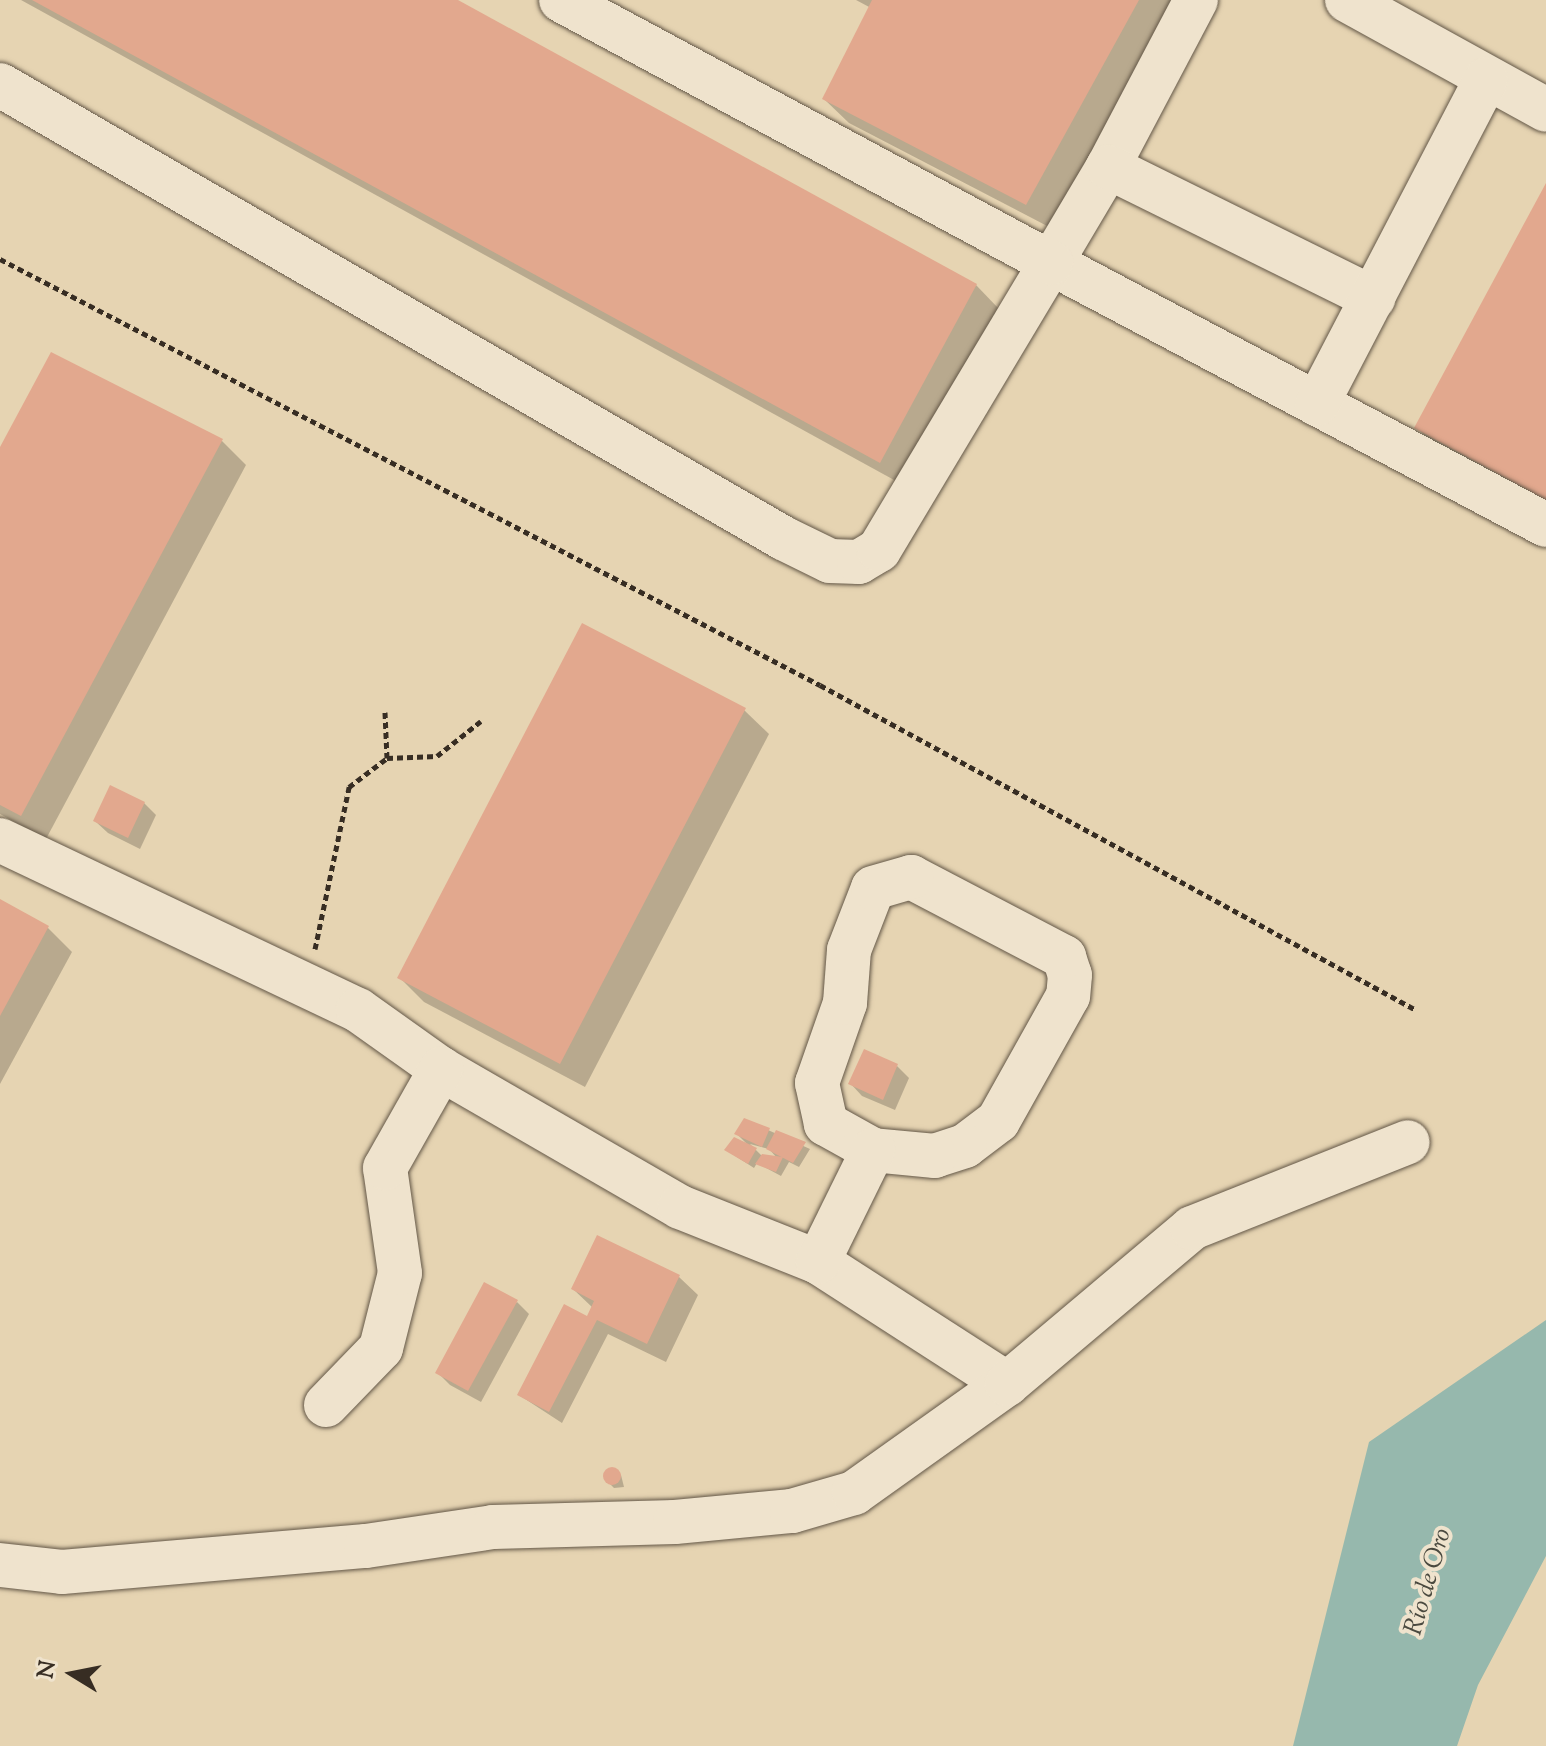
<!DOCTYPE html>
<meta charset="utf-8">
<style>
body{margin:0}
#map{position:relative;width:1546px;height:1746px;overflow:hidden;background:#e6d4b2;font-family:"Sorts Mill Goudy",serif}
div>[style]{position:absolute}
.water>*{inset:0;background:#96b8ad}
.shadow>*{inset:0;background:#0003}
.building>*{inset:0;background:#e2a88e}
.round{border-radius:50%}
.path>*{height:5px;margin-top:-2.5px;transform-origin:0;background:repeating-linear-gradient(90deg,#372d23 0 6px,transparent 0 10px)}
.roads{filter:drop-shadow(0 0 2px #635747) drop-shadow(0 0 2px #635747)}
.minor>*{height:44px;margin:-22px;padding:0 22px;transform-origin:22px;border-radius:22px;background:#efe3cd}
span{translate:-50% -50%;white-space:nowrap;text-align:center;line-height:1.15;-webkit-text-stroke:8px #efe3cd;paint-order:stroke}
.water-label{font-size:26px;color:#4a493f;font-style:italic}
.north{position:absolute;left:32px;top:1634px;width:80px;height:80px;-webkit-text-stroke:6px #efe3cd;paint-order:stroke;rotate:280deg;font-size:22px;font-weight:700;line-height:32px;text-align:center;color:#372d23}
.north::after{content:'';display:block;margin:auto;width:28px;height:36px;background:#372d23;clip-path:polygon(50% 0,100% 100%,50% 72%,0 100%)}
</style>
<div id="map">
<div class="water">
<div style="clip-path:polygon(1546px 1320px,1546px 1556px,1478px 1685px,1457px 1746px,1293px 1746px,1369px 1442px)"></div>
</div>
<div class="shadow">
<div style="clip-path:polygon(21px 0,454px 0,976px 285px,1000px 310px,905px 486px)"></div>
<div style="clip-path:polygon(856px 0,1177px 0,1051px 228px,849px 123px,824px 99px,871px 8px)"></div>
<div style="clip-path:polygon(1546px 187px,1546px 509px,1441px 452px,1417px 428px)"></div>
<div style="clip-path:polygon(222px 441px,246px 465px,46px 839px,0 814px,0 451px)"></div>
<div style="clip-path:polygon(744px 710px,769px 734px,585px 1087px,424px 1002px,399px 977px)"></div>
<div style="clip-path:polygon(144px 803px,156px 815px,140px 849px,108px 833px,95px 821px)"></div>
<div style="clip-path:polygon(0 901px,48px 928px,72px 952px,0 1084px)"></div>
<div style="clip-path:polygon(897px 1066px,909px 1078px,895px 1110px,862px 1096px,850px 1083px)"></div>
<div style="clip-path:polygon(evenodd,768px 1130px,810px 1149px,799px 1167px,789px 1162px,781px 1176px,757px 1163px,754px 1168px,726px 1150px,748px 1145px,737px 1134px,768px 1130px,750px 1144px,769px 1149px,778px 1159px,761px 1155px,750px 1144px)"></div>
<div style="clip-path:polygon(679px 1277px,698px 1295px,666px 1362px,608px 1334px,562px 1423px,519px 1395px,588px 1318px,593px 1308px,573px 1289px)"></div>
<div style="clip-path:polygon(517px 1302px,529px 1314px,481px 1402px,450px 1385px,438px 1373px)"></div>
<div style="clip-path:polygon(615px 1470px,621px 1475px,624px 1487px,614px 1488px,609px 1483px,607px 1472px)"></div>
</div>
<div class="building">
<div style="clip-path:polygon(32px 0,458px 0,977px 284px,880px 463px)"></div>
<div style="clip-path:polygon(872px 0,1139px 0,1026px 205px,822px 99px)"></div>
<div style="clip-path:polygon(1546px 183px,1546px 500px,1414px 428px)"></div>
<div style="clip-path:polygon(51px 352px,223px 439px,21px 816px,0 805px,0 447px)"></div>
<div style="clip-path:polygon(582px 623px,746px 708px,560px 1064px,397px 978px)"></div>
<div style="clip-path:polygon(110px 785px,145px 802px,128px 838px,93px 821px)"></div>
<div style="clip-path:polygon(0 899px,49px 926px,0 1016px)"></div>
<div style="clip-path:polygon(864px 1049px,898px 1064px,883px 1100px,848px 1084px)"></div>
<div style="clip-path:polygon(744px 1118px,770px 1128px,762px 1147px,734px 1134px)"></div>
<div style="clip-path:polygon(776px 1130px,806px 1142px,793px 1163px,766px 1149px)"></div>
<div style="clip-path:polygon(734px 1137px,757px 1148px,748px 1164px,724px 1150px)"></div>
<div style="clip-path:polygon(762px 1154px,783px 1157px,776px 1172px,755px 1164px)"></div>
<div style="clip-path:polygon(597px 1235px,680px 1275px,647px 1344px,597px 1320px,549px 1412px,517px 1395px,564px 1304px,587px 1316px,594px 1301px,571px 1289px)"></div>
<div style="clip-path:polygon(484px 1282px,518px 1300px,468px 1391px,435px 1373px)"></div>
<div class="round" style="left:603px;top:1467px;width:18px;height:18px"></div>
</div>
<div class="path">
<div style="left:0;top:259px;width:924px;rotate:27.45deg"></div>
<div style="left:820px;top:685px;width:679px;rotate:28.6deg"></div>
<div style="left:387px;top:758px;width:50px;rotate:-2.3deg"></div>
<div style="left:437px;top:756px;width:56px;rotate:-38.5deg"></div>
<div style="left:315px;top:949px;width:166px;rotate:-78.1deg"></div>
<div style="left:349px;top:787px;width:48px;rotate:-37.3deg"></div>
<div style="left:387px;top:758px;width:46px;rotate:-92.5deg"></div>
</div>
<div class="roads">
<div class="minor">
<div style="left:1196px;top:0;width:189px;rotate:117.8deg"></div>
<div style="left:1108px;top:167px;width:112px;rotate:120.7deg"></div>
<div style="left:1051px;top:263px;width:560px;rotate:27.89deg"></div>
<div style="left:1347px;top:0;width:227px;rotate:28.9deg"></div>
<div style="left:0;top:85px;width:905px;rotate:30.05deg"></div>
<div style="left:783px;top:538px;width:52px;rotate:26.1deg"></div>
<div style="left:830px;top:561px;width:29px;rotate:2deg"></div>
<div style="left:859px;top:562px;width:23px;rotate:-31deg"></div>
<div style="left:879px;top:550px;width:335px;rotate:-59.1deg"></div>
<div style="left:1051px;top:263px;width:556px;rotate:-151.78deg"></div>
<div style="left:1108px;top:167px;width:296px;rotate:26.3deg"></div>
<div style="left:1317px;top:404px;width:366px;rotate:-62.5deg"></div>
<div style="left:0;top:840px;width:396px;rotate:25.4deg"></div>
<div style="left:358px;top:1010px;width:102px;rotate:35.4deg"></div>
<div style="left:441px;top:1069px;width:276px;rotate:30deg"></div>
<div style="left:680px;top:1207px;width:149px;rotate:21.7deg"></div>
<div style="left:818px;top:1262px;width:225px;rotate:32.8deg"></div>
<div style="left:911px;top:877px;width:173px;rotate:27.6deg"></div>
<div style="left:1064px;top:957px;width:19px;rotate:72deg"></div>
<div style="left:1070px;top:975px;width:21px;rotate:95deg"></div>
<div style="left:1068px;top:996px;width:143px;rotate:119.2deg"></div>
<div style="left:998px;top:1121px;width:41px;rotate:142.9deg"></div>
<div style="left:965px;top:1146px;width:32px;rotate:162deg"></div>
<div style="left:935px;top:1156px;width:62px;rotate:-174.5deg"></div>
<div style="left:873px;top:1150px;width:54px;rotate:-151deg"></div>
<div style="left:826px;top:1124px;width:42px;rotate:-102.4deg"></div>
<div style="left:817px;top:1083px;width:85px;rotate:-70.7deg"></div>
<div style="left:845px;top:1003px;width:53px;rotate:-85.7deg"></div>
<div style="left:849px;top:950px;width:66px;rotate:-68.8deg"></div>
<div style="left:873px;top:888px;width:40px;rotate:-16deg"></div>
<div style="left:818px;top:1262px;width:125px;rotate:-63.8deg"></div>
<div style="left:326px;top:1405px;width:79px;rotate:-46deg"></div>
<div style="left:381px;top:1348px;width:77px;rotate:-75.8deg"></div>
<div style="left:400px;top:1273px;width:106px;rotate:-98.1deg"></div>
<div style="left:385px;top:1168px;width:114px;rotate:-60.5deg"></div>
<div style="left:0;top:1565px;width:62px;rotate:6.4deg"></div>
<div style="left:62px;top:1572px;width:305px;rotate:-4.9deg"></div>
<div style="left:366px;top:1546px;width:128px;rotate:-8.5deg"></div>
<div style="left:493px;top:1527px;width:182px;rotate:-1.6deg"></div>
<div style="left:675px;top:1522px;width:118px;rotate:-5.4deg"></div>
<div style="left:792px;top:1511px;width:65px;rotate:-16.2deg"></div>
<div style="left:854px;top:1493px;width:188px;rotate:-35.5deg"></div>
<div style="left:1007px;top:1384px;width:242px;rotate:-40.1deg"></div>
<div style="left:1192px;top:1228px;width:232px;rotate:-21.7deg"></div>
</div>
</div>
<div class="water-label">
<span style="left:1429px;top:1582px;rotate:-74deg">Río de Oro</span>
</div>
<div class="north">N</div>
</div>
